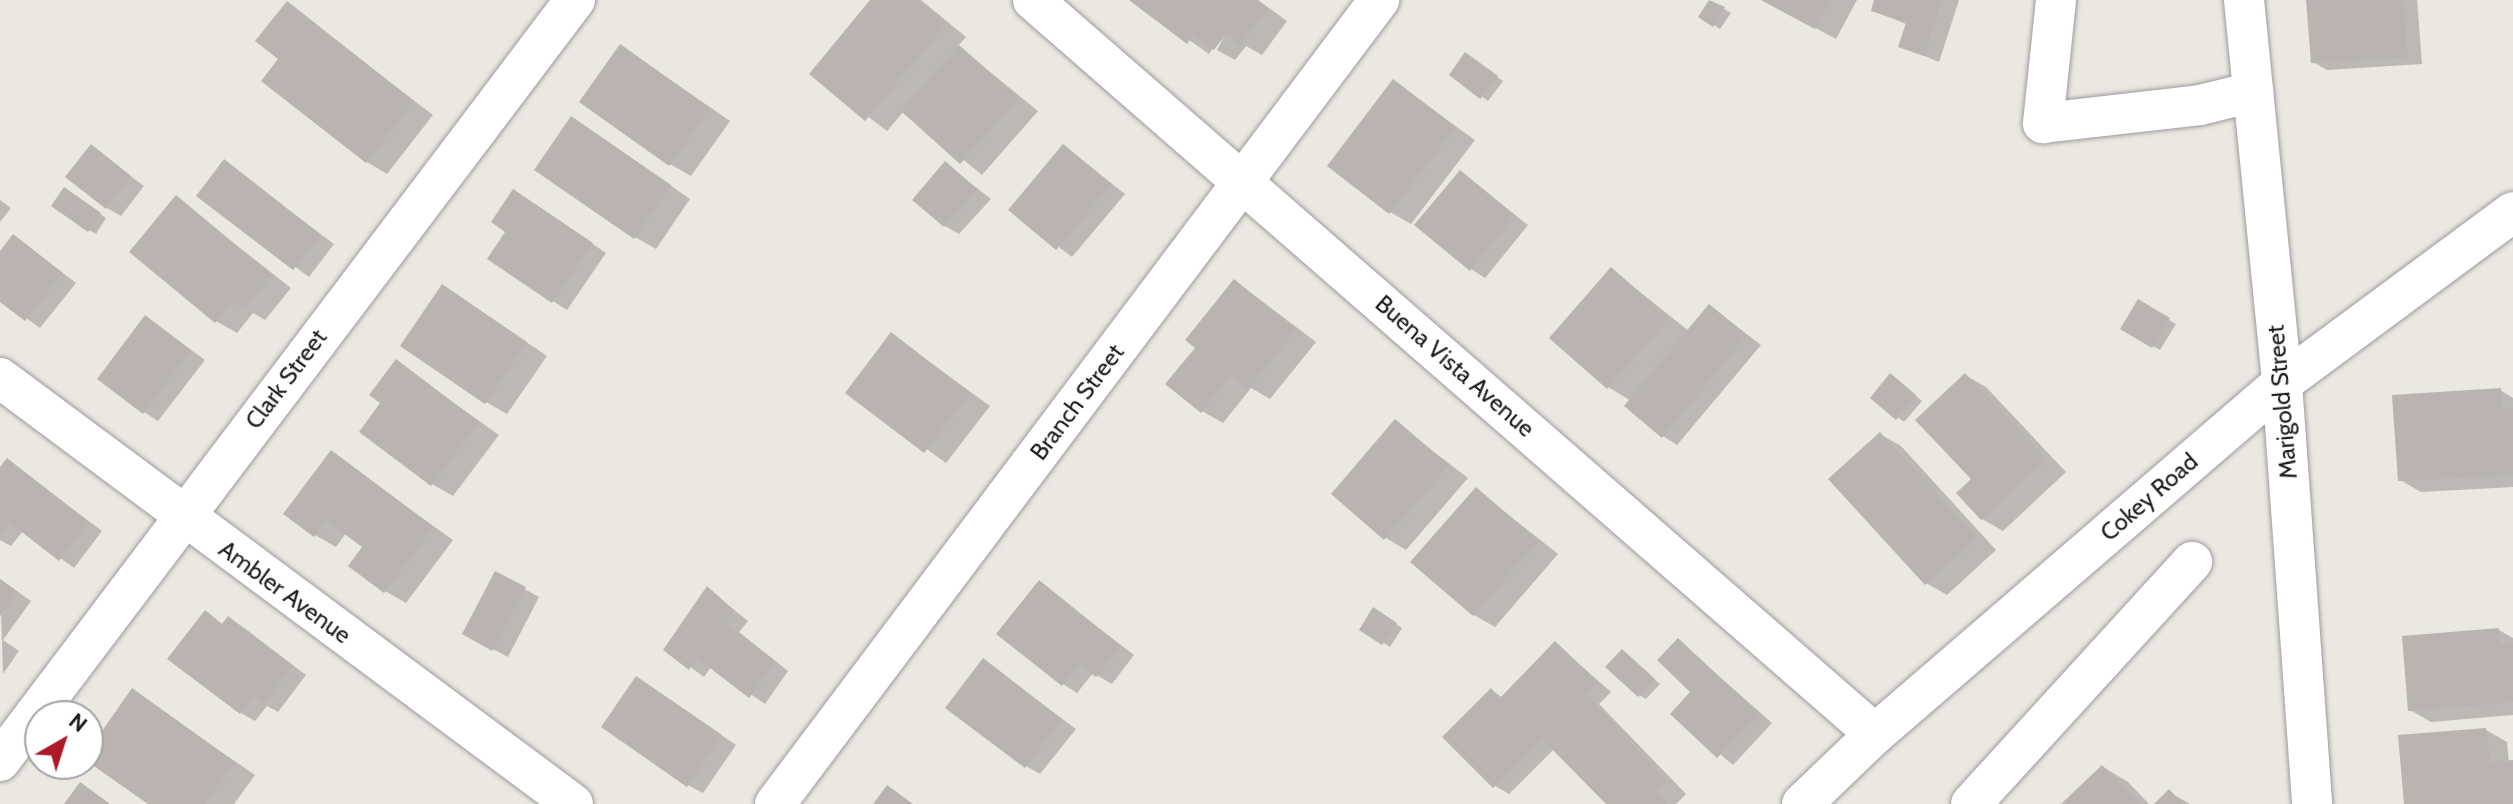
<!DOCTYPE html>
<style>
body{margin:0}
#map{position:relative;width:2513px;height:804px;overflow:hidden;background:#ebe7e1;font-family:Cabin,sans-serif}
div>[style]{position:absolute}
.shadow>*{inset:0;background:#0003}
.building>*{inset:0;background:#bbb3af}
.roads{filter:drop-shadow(0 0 2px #9c9c9c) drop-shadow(0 0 2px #9c9c9c)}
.minor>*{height:40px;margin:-20px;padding:0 20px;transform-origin:20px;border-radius:20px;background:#fff}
span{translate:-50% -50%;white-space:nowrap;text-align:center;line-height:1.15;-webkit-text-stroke:7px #fff;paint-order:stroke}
.street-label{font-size:24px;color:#1b1b1b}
.north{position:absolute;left:24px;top:700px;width:80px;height:80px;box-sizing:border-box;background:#fff;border:2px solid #a4a4a4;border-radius:50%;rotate:39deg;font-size:22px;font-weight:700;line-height:32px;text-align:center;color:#1b1b1b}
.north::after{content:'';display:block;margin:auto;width:28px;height:36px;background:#ae1827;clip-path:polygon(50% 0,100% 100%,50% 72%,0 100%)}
</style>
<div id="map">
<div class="shadow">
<div style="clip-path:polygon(873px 0,921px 0,966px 37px,958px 46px,1038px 111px,982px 175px,904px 111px,887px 131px,812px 74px)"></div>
<div style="clip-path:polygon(1132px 0,1258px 0,1287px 21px,1262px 55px,1246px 46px,1235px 60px,1217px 50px,1230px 25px,1209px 54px)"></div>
<div style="clip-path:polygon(1764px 0,1857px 0,1836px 39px)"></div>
<div style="clip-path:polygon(1876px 0,1959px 0,1939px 62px,1900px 46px,1908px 25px,1873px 10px)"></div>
<div style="clip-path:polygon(2308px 0,2417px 0,2422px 64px,2327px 70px,2313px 62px)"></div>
<div style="clip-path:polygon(1711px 1px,1731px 13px,1720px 29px,1701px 17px)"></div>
<div style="clip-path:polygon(287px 4px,433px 115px,387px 174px,367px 162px,281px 58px)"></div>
<div style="clip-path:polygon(621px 46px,730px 121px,691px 176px,670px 164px)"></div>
<div style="clip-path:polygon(1473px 59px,1503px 81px,1488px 101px,1451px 74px)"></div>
<div style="clip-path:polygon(1394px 82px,1475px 140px,1411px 224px,1390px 212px)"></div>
<div style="clip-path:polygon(592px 131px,690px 199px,656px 249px,635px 237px)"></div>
<div style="clip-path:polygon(1063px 146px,1125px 194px,1072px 257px,1010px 210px)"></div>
<div style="clip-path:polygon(91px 147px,144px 186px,121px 216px,107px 208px)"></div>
<div style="clip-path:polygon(224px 162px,334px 244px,309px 277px,199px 195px)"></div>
<div style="clip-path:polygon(946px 164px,991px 199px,959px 234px,945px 226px)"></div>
<div style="clip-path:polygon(1460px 172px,1528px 225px,1485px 278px,1471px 269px)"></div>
<div style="clip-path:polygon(71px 193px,106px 218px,96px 234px,89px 230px)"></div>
<div style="clip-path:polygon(176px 198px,291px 288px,265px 320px,253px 313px,237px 333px,216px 321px)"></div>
<div style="clip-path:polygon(0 200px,11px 208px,0 222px)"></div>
<div style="clip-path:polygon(528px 200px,606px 253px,567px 310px,553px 301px)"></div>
<div style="clip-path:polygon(14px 236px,76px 283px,40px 328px,0 299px,0 254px)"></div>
<div style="clip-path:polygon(1611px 269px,1689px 331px,1710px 306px,1761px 345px,1677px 445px,1663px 436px,1631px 401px,1608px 387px)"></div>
<div style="clip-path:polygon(1235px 281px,1316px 342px,1270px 399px,1251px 388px,1223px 423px,1202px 411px,1198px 347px)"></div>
<div style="clip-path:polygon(443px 286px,547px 356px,507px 414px,486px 402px)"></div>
<div style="clip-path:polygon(2138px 302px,2176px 324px,2160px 350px,2123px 329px)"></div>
<div style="clip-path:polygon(146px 318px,205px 360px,158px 421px,144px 412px)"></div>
<div style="clip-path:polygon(892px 335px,990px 406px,946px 463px,848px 392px)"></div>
<div style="clip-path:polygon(396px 362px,499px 435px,453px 496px,432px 484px,382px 403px)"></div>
<div style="clip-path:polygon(1965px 375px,1986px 387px,2066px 472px,2003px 531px,1982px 519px)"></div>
<div style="clip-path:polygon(1897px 379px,1922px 401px,1904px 422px,1872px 398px)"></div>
<div style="clip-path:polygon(2500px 390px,2513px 398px,2513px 487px,2421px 492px,2400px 480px)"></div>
<div style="clip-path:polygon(1395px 422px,1468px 478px,1406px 550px,1386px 538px)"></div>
<div style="clip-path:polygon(1880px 434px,1901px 446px,1996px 550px,1947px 595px,1926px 583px)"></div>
<div style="clip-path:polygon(331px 453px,453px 540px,406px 603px,385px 591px,365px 547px,346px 533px,336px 547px,315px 535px)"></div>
<div style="clip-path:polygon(7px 460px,102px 531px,74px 568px,23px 531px,11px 546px,0 540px,0 470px)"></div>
<div style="clip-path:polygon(1476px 489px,1558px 554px,1495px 627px,1474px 615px)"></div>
<div style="clip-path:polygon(496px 573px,539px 597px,508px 657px,464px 634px)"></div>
<div style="clip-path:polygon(0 579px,31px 601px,3px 640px,19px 651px,3px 674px)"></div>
<div style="clip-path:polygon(1040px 583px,1134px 655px,1112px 684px,1093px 673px,1077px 693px,1063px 684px)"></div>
<div style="clip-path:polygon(708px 589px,748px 621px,739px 632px,788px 671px,765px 704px,711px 667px,704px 677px,666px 649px)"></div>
<div style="clip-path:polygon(1374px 610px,1402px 628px,1390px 647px,1361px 629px)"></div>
<div style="clip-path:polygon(205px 613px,224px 625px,229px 618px,243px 627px,306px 675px,278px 712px,267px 706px,255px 721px,241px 713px)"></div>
<div style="clip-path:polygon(2499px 630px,2513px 638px,2513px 715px,2431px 722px,2410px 710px)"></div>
<div style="clip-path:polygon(1678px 640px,1772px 723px,1733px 765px,1673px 714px,1693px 692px)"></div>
<div style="clip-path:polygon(1556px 644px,1611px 692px,1599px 704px,1686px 794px,1676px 804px,1609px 804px,1554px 749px,1509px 794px,1495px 786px,1491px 690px,1503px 698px)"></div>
<div style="clip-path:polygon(1622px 651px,1660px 684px,1646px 699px,1639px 695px)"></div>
<div style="clip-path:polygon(984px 661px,1076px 729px,1040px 774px,1026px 766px)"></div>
<div style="clip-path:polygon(651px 687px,736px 745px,703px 793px,688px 785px)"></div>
<div style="clip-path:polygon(132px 691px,255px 775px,234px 804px,151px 804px,88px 759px)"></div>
<div style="clip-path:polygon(2486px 730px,2507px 742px,2509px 763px,2513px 762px,2513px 804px,2406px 804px)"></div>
<div style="clip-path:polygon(2103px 767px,2128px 782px,2149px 804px,2066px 804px)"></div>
<div style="clip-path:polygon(2169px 792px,2190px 804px,2157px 804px)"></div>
</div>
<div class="building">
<div style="clip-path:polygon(870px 0,918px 0,946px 24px,865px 121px,809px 74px)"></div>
<div style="clip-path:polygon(1129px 0,1257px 0,1268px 8px,1240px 45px,1226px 34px,1214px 50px,1193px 35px,1187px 44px)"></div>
<div style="clip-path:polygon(1709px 0,1725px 7px,1713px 27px,1698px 17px)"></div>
<div style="clip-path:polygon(1761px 0,1830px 0,1815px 29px)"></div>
<div style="clip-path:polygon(1874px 0,1942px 0,1924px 56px,1898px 47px,1906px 23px,1871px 11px)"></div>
<div style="clip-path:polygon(2306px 0,2403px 0,2408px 57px,2311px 63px)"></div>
<div style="clip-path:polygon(287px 1px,414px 101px,366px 163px,261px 81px,278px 59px,255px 41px)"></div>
<div style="clip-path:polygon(620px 44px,710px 108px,669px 166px,579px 102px)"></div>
<div style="clip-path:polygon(959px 45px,1019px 98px,960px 164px,901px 111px)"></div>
<div style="clip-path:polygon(1465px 52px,1498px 76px,1480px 99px,1449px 75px)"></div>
<div style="clip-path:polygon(1393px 79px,1456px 127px,1389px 214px,1327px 166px)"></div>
<div style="clip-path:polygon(571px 116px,671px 185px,634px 239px,534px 170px)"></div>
<div style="clip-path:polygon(91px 144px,131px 176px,106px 209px,65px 177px)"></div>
<div style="clip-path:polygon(1063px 144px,1112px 184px,1056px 250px,1008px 210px)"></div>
<div style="clip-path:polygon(224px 159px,321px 235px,293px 270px,196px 196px)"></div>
<div style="clip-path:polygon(945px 161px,977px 189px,944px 227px,912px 200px)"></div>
<div style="clip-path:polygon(1460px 170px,1515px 215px,1470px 271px,1414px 225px)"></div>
<div style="clip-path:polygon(64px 187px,101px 213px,88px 232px,51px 206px)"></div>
<div style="clip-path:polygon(513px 189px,593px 243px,552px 303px,487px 259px,505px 232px,491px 222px)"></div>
<div style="clip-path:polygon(176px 195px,272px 275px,243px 310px,233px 301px,215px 323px,129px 252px)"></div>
<div style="clip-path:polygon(13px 234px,63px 273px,25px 321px,0 302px,0 251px)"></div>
<div style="clip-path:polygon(1611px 267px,1669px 318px,1607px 389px,1549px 338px)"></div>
<div style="clip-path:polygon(1234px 279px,1296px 329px,1248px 389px,1231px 375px,1201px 413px,1165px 384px,1195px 348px,1185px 340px)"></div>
<div style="clip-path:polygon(442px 284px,527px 342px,485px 404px,400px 346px)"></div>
<div style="clip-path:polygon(2138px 299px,2170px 318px,2152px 348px,2120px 329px)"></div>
<div style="clip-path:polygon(1709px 304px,1747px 335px,1662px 438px,1624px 406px)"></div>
<div style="clip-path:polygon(145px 315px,191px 350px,143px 414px,97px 379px)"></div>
<div style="clip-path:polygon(891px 332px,970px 393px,924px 453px,845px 393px)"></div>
<div style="clip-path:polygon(396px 359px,479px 422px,431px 486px,359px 432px,380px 403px,369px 395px)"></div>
<div style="clip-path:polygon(1890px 373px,1916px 395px,1896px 420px,1870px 398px)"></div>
<div style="clip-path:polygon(1965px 373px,2046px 459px,1981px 520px,1956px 493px,1971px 479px,1915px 420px)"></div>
<div style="clip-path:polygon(2501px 388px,2502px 409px,2513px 409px,2513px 475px,2398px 481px,2392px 395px)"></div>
<div style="clip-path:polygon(1395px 419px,1449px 465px,1384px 540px,1331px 494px)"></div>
<div style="clip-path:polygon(1880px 432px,1977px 537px,1925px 585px,1828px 479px)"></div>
<div style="clip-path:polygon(331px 450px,434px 527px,384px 593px,348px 566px,362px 547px,326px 520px,314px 537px,283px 514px)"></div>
<div style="clip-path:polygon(7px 458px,89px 522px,59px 561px,9px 522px,0 534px,0 467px)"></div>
<div style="clip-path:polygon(1476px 487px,1538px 541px,1473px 616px,1410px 562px)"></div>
<div style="clip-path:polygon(495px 571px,526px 587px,492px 651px,462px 634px)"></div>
<div style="clip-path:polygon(0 579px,18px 592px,0 616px)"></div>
<div style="clip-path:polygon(1039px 580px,1121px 646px,1096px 677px,1079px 664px,1062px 686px,996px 634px)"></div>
<div style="clip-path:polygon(707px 586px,735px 611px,725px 623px,775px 661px,749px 698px,697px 658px,689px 670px,663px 650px)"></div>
<div style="clip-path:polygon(1373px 607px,1397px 623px,1382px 645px,1359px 630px)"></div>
<div style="clip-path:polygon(205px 610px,222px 624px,228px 616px,293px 666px,263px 705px,253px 697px,240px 714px,167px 659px)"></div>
<div style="clip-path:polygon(2499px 628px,2500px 644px,2513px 643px,2513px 702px,2408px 711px,2402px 636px)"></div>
<div style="clip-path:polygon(1678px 638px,1759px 714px,1717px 758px,1670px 714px,1690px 692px,1657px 660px)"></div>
<div style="clip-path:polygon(1555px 641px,1598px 682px,1586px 694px,1667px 781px,1656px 791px,1667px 804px,1606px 804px,1542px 739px,1493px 788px,1442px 737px,1491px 688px,1500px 698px)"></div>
<div style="clip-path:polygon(1622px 649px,1655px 679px,1638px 697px,1605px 667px)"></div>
<div style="clip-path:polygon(983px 658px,1062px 719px,1025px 768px,945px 708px)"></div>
<div style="clip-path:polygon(636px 676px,722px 735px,687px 787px,601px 727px)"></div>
<div style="clip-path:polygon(132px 688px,235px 762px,205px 804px,148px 804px,88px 762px,88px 751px)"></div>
<div style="clip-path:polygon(2486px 728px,2490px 762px,2513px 760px,2513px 804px,2404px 804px,2398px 735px)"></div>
<div style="clip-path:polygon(2102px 765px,2140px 804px,2061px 804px)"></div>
<div style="clip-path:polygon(80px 782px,110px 804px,64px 804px)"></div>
<div style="clip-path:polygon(887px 785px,913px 804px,873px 804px)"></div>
<div style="clip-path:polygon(2169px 789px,2183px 804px,2154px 804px)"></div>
</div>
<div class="roads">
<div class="minor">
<div style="left:1033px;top:0;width:1117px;rotate:41.08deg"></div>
<div style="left:2056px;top:0;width:124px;rotate:96deg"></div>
<div style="left:2043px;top:123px;width:158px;rotate:-6.5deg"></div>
<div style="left:2200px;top:105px;width:55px;rotate:-13.8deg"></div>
<div style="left:2244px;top:0;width:385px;rotate:84.3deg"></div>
<div style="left:2282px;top:383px;width:422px;rotate:85.9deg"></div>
<div style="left:0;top:378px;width:714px;rotate:36.63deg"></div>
<div style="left:0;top:761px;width:954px;rotate:-52.93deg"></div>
<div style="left:775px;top:804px;width:1006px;rotate:-53.08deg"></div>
<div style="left:1802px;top:804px;width:101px;rotate:-43.8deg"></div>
<div style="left:1875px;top:734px;width:537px;rotate:-40.77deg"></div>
<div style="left:2282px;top:383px;width:287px;rotate:-36.5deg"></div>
<div style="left:1971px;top:804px;width:328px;rotate:-47.6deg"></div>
</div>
</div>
<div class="street-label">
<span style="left:1455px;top:366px;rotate:41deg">Buena Vista Avenue</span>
<span style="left:286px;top:379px;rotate:-53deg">Clark Street</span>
<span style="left:1077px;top:402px;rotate:-53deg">Branch Street</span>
<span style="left:2282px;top:402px;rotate:-95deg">Marigold Street</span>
<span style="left:2149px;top:497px;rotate:-41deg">Cokey Road</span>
<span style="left:285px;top:592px;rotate:36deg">Ambler Avenue</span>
</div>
<div class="north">N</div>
</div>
